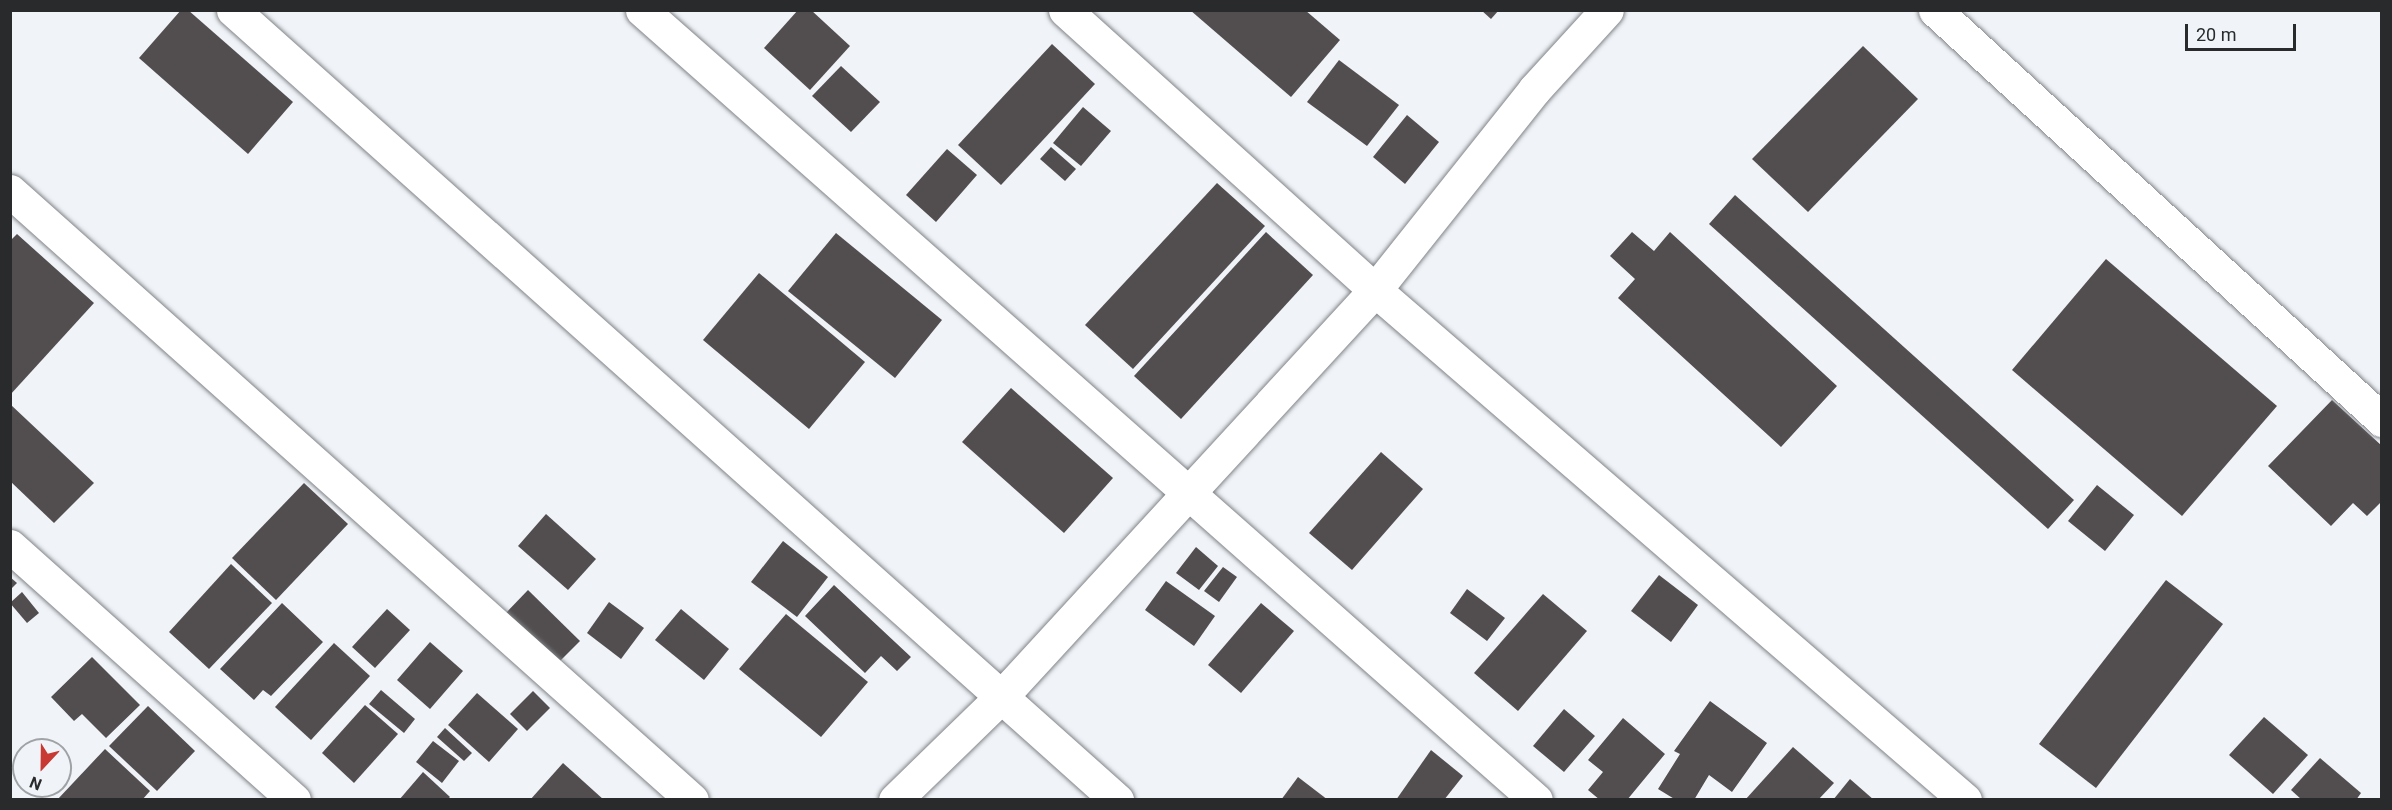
<!DOCTYPE html>
<style>
body{margin:0}
#map{position:relative;width:2392px;height:810px;overflow:hidden;background:#f0f4f8;font-family:Roboto,sans-serif}
div>[style]{position:absolute}
.building>*{inset:0;background:#524e4f}
.roads{filter:drop-shadow(0 0 2px #808387) drop-shadow(0 0 2px #808387)}
.minor>*{height:33px;margin:-16.5px;padding:0 16.5px;transform-origin:16.5px;border-radius:16.5px;background:#fff}
span{translate:-50% -50%;white-space:nowrap;text-align:center;line-height:1.15;-webkit-text-stroke:6px #f0f4f8;paint-order:stroke}
.frame{position:absolute;inset:0;border:12px solid #282a2b;pointer-events:none}
.north{position:absolute;left:12px;top:738px;width:60px;height:60px;box-sizing:border-box;background:#f0f4f8;border:2px solid #a0a3a6;border-radius:50%;rotate:202deg;font-size:16px;font-weight:700;line-height:24px;text-align:center;color:#282a2b}
.north::after{content:'';display:block;margin:auto;width:21px;height:27px;background:#c73932;clip-path:polygon(50% 0,100% 100%,50% 72%,0 100%)}
.scale{position:absolute;left:2185px;top:24px;width:111px;height:27px;box-sizing:border-box;border:3px solid #282a2b;border-top:0;padding-left:8px;font-size:18px;line-height:21px;white-space:nowrap;color:#282a2b;-webkit-text-stroke:4px #f0f4f8;paint-order:stroke}
</style>
<div id="map">
<div class="building">
<div style="clip-path:polygon(181px 10px,188px 10px,293px 102px,248px 154px,139px 58px)"></div>
<div style="clip-path:polygon(798px 10px,811px 10px,850px 46px,810px 90px,764px 48px)"></div>
<div style="clip-path:polygon(1190px 10px,1305px 10px,1340px 40px,1291px 97px)"></div>
<div style="clip-path:polygon(1481px 10px,1499px 10px,1491px 19px)"></div>
<div style="clip-path:polygon(1052px 44px,1095px 84px,1001px 185px,958px 145px)"></div>
<div style="clip-path:polygon(1863px 46px,1918px 99px,1808px 212px,1752px 159px)"></div>
<div style="clip-path:polygon(1339px 60px,1399px 105px,1367px 146px,1307px 102px)"></div>
<div style="clip-path:polygon(841px 66px,880px 102px,851px 132px,812px 96px)"></div>
<div style="clip-path:polygon(1083px 107px,1111px 131px,1081px 166px,1053px 143px)"></div>
<div style="clip-path:polygon(1407px 115px,1439px 142px,1405px 184px,1373px 157px)"></div>
<div style="clip-path:polygon(1051px 147px,1076px 169px,1065px 181px,1040px 159px)"></div>
<div style="clip-path:polygon(947px 149px,977px 175px,936px 222px,906px 195px)"></div>
<div style="clip-path:polygon(1217px 183px,1265px 226px,1133px 369px,1085px 325px)"></div>
<div style="clip-path:polygon(1735px 195px,2074px 500px,2048px 529px,1709px 224px)"></div>
<div style="clip-path:polygon(1266px 232px,1313px 275px,1181px 419px,1134px 376px)"></div>
<div style="clip-path:polygon(1632px 232px,1654px 251px,1670px 232px,1837px 386px,1781px 447px,1618px 298px,1635px 279px,1610px 256px)"></div>
<div style="clip-path:polygon(836px 233px,942px 320px,895px 378px,788px 291px)"></div>
<div style="clip-path:polygon(17px 234px,94px 303px,10px 395px,10px 241px)"></div>
<div style="clip-path:polygon(2106px 259px,2277px 406px,2182px 516px,2012px 370px)"></div>
<div style="clip-path:polygon(759px 273px,865px 362px,809px 429px,703px 340px)"></div>
<div style="clip-path:polygon(1011px 388px,1113px 478px,1064px 533px,962px 442px)"></div>
<div style="clip-path:polygon(2332px 400px,2382px 446px,2382px 501px,2367px 516px,2353px 503px,2331px 526px,2268px 466px)"></div>
<div style="clip-path:polygon(10px 404px,94px 483px,54px 523px,10px 481px)"></div>
<div style="clip-path:polygon(1381px 452px,1423px 489px,1352px 570px,1309px 533px)"></div>
<div style="clip-path:polygon(304px 483px,348px 524px,276px 600px,232px 558px)"></div>
<div style="clip-path:polygon(2097px 485px,2134px 515px,2105px 551px,2068px 521px)"></div>
<div style="clip-path:polygon(546px 514px,596px 559px,568px 590px,518px 546px)"></div>
<div style="clip-path:polygon(783px 541px,828px 577px,797px 617px,751px 582px)"></div>
<div style="clip-path:polygon(1196px 547px,1218px 566px,1199px 590px,1176px 573px)"></div>
<div style="clip-path:polygon(231px 564px,272px 603px,209px 669px,169px 632px)"></div>
<div style="clip-path:polygon(1223px 567px,1237px 577px,1219px 602px,1204px 591px)"></div>
<div style="clip-path:polygon(1659px 575px,1698px 605px,1671px 642px,1631px 611px)"></div>
<div style="clip-path:polygon(10px 577px,17px 583px,10px 590px)"></div>
<div style="clip-path:polygon(2166px 580px,2223px 624px,2096px 788px,2039px 744px)"></div>
<div style="clip-path:polygon(1166px 581px,1215px 616px,1194px 646px,1145px 610px)"></div>
<div style="clip-path:polygon(834px 585px,911px 657px,897px 671px,881px 656px,865px 673px,805px 616px)"></div>
<div style="clip-path:polygon(1467px 589px,1505px 618px,1487px 641px,1450px 613px)"></div>
<div style="clip-path:polygon(528px 590px,580px 641px,557px 664px,505px 614px)"></div>
<div style="clip-path:polygon(22px 592px,39px 613px,27px 623px,10px 603px)"></div>
<div style="clip-path:polygon(1543px 594px,1587px 631px,1518px 711px,1474px 673px)"></div>
<div style="clip-path:polygon(609px 602px,644px 628px,621px 659px,587px 633px)"></div>
<div style="clip-path:polygon(282px 603px,323px 642px,271px 696px,263px 690px,254px 700px,220px 669px)"></div>
<div style="clip-path:polygon(1261px 603px,1294px 631px,1241px 693px,1208px 665px)"></div>
<div style="clip-path:polygon(387px 609px,410px 630px,375px 668px,352px 647px)"></div>
<div style="clip-path:polygon(681px 609px,729px 649px,704px 680px,655px 640px)"></div>
<div style="clip-path:polygon(786px 614px,868px 682px,821px 737px,739px 669px)"></div>
<div style="clip-path:polygon(430px 642px,463px 671px,430px 709px,397px 680px)"></div>
<div style="clip-path:polygon(334px 643px,370px 676px,311px 740px,275px 707px)"></div>
<div style="clip-path:polygon(92px 657px,140px 705px,106px 738px,82px 714px,74px 721px,51px 697px)"></div>
<div style="clip-path:polygon(381px 690px,415px 719px,404px 733px,369px 704px)"></div>
<div style="clip-path:polygon(533px 691px,550px 708px,527px 731px,510px 714px)"></div>
<div style="clip-path:polygon(477px 693px,518px 729px,489px 762px,448px 725px)"></div>
<div style="clip-path:polygon(1710px 701px,1767px 743px,1732px 792px,1709px 775px,1694px 800px,1676px 800px,1658px 789px,1680px 754px,1674px 751px)"></div>
<div style="clip-path:polygon(365px 705px,398px 734px,354px 783px,322px 753px)"></div>
<div style="clip-path:polygon(148px 706px,195px 751px,157px 791px,109px 746px)"></div>
<div style="clip-path:polygon(1564px 709px,1595px 736px,1564px 772px,1533px 746px)"></div>
<div style="clip-path:polygon(2264px 717px,2308px 755px,2273px 794px,2229px 755px)"></div>
<div style="clip-path:polygon(1623px 718px,1665px 754px,1627px 800px,1600px 800px,1588px 790px,1603px 772px,1588px 760px)"></div>
<div style="clip-path:polygon(445px 728px,472px 753px,464px 761px,437px 737px)"></div>
<div style="clip-path:polygon(433px 741px,459px 761px,442px 783px,416px 762px)"></div>
<div style="clip-path:polygon(1793px 747px,1834px 783px,1818px 800px,1745px 800px)"></div>
<div style="clip-path:polygon(105px 749px,150px 791px,142px 800px,57px 800px)"></div>
<div style="clip-path:polygon(1431px 750px,1463px 776px,1444px 800px,1396px 800px)"></div>
<div style="clip-path:polygon(2320px 758px,2361px 793px,2356px 800px,2302px 800px,2291px 790px)"></div>
<div style="clip-path:polygon(563px 763px,604px 800px,530px 800px)"></div>
<div style="clip-path:polygon(423px 772px,450px 797px,447px 800px,399px 800px)"></div>
<div style="clip-path:polygon(1298px 777px,1328px 800px,1281px 800px)"></div>
<div style="clip-path:polygon(1850px 779px,1874px 800px,1833px 800px)"></div>
</div>
<div class="roads">
<div class="minor">
<div style="left:233px;top:10px;width:1186px;rotate:41.79deg"></div>
<div style="left:642px;top:10px;width:1193px;rotate:41.47deg"></div>
<div style="left:1065px;top:10px;width:418px;rotate:42.1deg"></div>
<div style="left:1375px;top:290px;width:780px;rotate:40.84deg"></div>
<div style="left:1935px;top:10px;width:607px;rotate:42.53deg"></div>
<div style="left:10px;top:191px;width:914px;rotate:41.76deg"></div>
<div style="left:10px;top:546px;width:381px;rotate:41.8deg"></div>
<div style="left:895px;top:800px;width:146px;rotate:-44.2deg"></div>
<div style="left:1000px;top:698px;width:554px;rotate:-47.41deg"></div>
<div style="left:1375px;top:290px;width:256px;rotate:-51.5deg"></div>
<div style="left:1534px;top:90px;width:108px;rotate:-47.6deg"></div>
</div>
</div>
<div class="frame"></div>
<div class="north">N</div>
<div class="scale">20 m</div>
</div>
